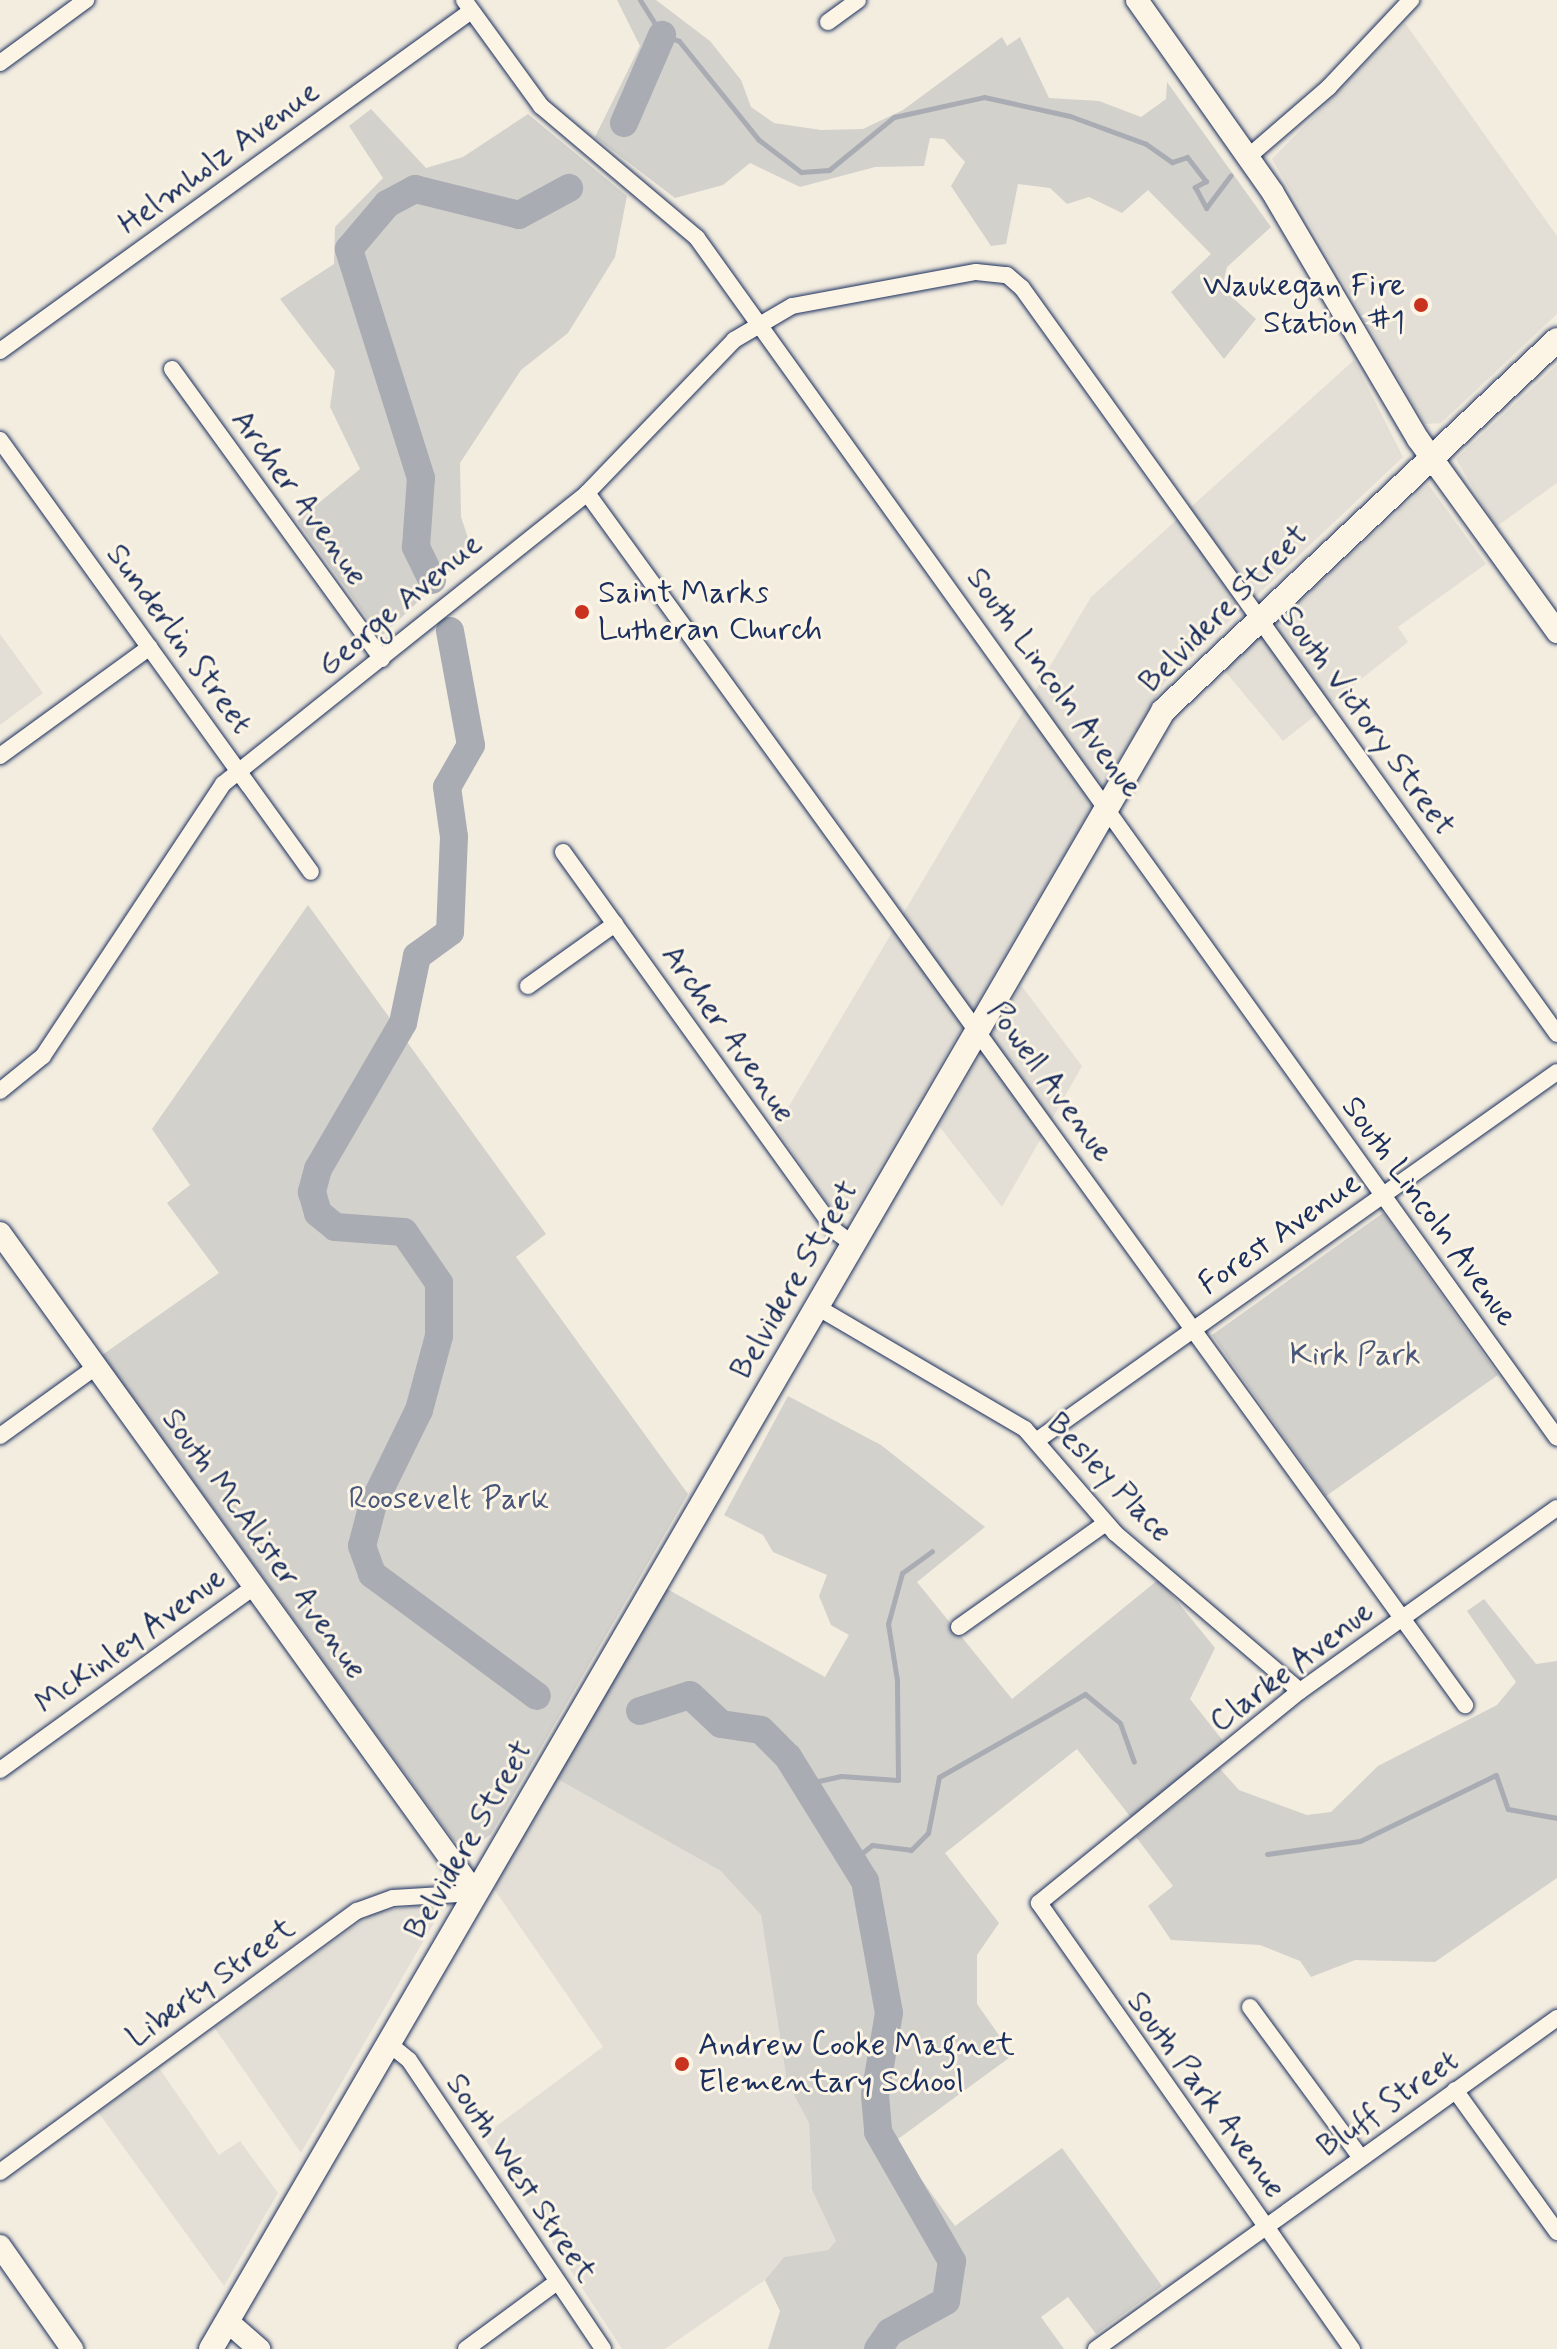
<!DOCTYPE html>
<style>
body{margin:0}
#map{position:relative;width:1557px;height:2349px;overflow:hidden;background:#f3ede0;font-family:Mynerve,sans-serif}
div>[style]{position:absolute}
.built>*{inset:0;background:#e3dfd6}
.green>*{inset:0;background:#d3d1cc}
.stream>*{height:5px;margin:-2.5px;padding:0 2.5px;transform-origin:2.5px;border-radius:2.5px;background:#a9acb3}
.river>*{height:28px;margin:-14px;padding:0 14px;transform-origin:14px;border-radius:14px;background:#a9acb3}
.roads{filter:drop-shadow(0 0 2px #1b2f5e) drop-shadow(0 0 2px #1b2f5e)}
.minor>*{height:16px;margin:-8px;padding:0 8px;transform-origin:8px;border-radius:8px;background:#fcf5e5}
.tertiary>*{height:22px;margin:-11px;padding:0 11px;transform-origin:11px;border-radius:11px;background:#fcf5e5}
.secondary>*{height:24px;margin:-12px;padding:0 12px;transform-origin:12px;border-radius:12px;background:#fcf5e5}
.dots>*{width:22px;height:22px;translate:-50% -50%;box-sizing:border-box;border:4px solid #fcf5e5;border-radius:50%}
span{translate:-50% -50%;white-space:nowrap;text-align:center;line-height:1.15;-webkit-text-stroke:6px #fcf5e5;paint-order:stroke}
.street-label{font-size:32px;color:#1b2f5e}
.poi-label{font-size:32px;color:#1b2f5e}
.right{translate:-100% -50%;text-align:right}
.left{translate:0 -50%;text-align:left}
.park-label{font-size:32px;color:#49587a}
</style>
<div id="map">
<div class="built">
<div style="clip-path:polygon(1405px 23px,1557px 236px,1557px 314px,1441px 423px,1425px 424px,1272px 159px)"></div>
<div style="clip-path:polygon(1354px 360px,1403px 457px,1165px 682px,852px 1215px,828px 1204px,776px 1128px,1091px 597px)"></div>
<div style="clip-path:polygon(1557px 365px,1557px 483px,1496px 527px,1456px 459px)"></div>
<div style="clip-path:polygon(1428px 484px,1486px 564px,1398px 627px,1408px 642px,1283px 741px,1224px 670px)"></div>
<div style="clip-path:polygon(0 634px,43px 693px,0 725px)"></div>
<div style="clip-path:polygon(1021px 985px,1082px 1066px,1002px 1207px,939px 1126px)"></div>
<div style="clip-path:polygon(552px 1776px,722px 1871px,761px 1915px,787px 2082px,809px 2123px,812px 2190px,836px 2241px,828px 2250px,784px 2257px,765px 2280px,665px 2349px,622px 2349px,483px 2136px,603px 2047px,494px 1889px)"></div>
<div style="clip-path:polygon(429px 1903px,443px 1907px,301px 2153px,214px 2027px,373px 1913px)"></div>
<div style="clip-path:polygon(159px 2068px,219px 2155px,240px 2141px,278px 2193px,224px 2286px,98px 2112px)"></div>
</div>
<div class="green">
<div style="clip-path:polygon(617px 0,656px 0,710px 41px,741px 80px,751px 107px,774px 123px,821px 130px,863px 129px,903px 110px,1002px 37px,1007px 46px,1020px 37px,1049px 98px,1099px 101px,1141px 117px,1166px 99px,1167px 82px,1271px 227px,1227px 267px,1222px 288px,1256px 319px,1224px 359px,1171px 292px,1211px 254px,1148px 190px,1122px 213px,1089px 197px,1067px 204px,1050px 188px,1018px 184px,1006px 244px,991px 246px,951px 186px,965px 162px,944px 139px,930px 138px,924px 166px,875px 167px,800px 187px,750px 163px,723px 185px,675px 198px,595px 137px,640px 46px)"></div>
<div style="clip-path:polygon(371px 109px,426px 168px,463px 157px,528px 114px,627px 196px,615px 257px,568px 333px,521px 370px,460px 463px,461px 517px,472px 550px,381px 637px,297px 521px,360px 469px,330px 407px,335px 371px,280px 299px,334px 264px,335px 227px,383px 178px,349px 126px)"></div>
<div style="clip-path:polygon(308px 905px,546px 1234px,516px 1257px,688px 1494px,491px 1834px,475px 1846px,454px 1841px,102px 1355px,219px 1273px,167px 1203px,190px 1185px,152px 1129px)"></div>
<div style="clip-path:polygon(1383px 1213px,1498px 1375px,1326px 1496px,1212px 1335px)"></div>
<div style="clip-path:polygon(788px 1396px,881px 1445px,985px 1527px,917px 1582px,1012px 1699px,1159px 1579px,1215px 1648px,1190px 1699px,1227px 1746px,1133px 1820px,1077px 1749px,945px 1853px,999px 1923px,977px 1955px,977px 2004px,1013px 2055px,894px 2142px,955px 2226px,1062px 2148px,1162px 2286px,1096px 2334px,1068px 2297px,1041px 2317px,1064px 2349px,768px 2349px,780px 2311px,765px 2280px,784px 2257px,828px 2250px,836px 2241px,812px 2190px,809px 2123px,787px 2082px,761px 1915px,721px 1871px,552px 1776px,660px 1585px,825px 1677px,849px 1635px,831px 1625px,819px 1596px,827px 1575px,773px 1552px,763px 1535px,724px 1515px)"></div>
<div style="clip-path:polygon(1484px 1599px,1536px 1664px,1557px 1661px,1557px 1878px,1435px 1962px,1355px 1960px,1311px 1977px,1300px 1961px,1260px 1945px,1171px 1940px,1148px 1906px,1173px 1886px,1136px 1837px,1220px 1769px,1239px 1790px,1307px 1815px,1331px 1812px,1378px 1766px,1497px 1705px,1516px 1682px,1467px 1611px)"></div>
</div>
<div class="stream">
<div style="left:640px;top:0;width:41px;rotate:57.8deg"></div>
<div style="left:662px;top:35px;width:18px;rotate:19deg"></div>
<div style="left:679px;top:41px;width:127px;rotate:51.1deg"></div>
<div style="left:759px;top:140px;width:53px;rotate:37.3deg"></div>
<div style="left:801px;top:172px;width:28px;rotate:-4deg"></div>
<div style="left:829px;top:170px;width:84px;rotate:-39.2deg"></div>
<div style="left:894px;top:117px;width:92px;rotate:-12.5deg"></div>
<div style="left:984px;top:97px;width:88px;rotate:12.5deg"></div>
<div style="left:1070px;top:116px;width:81px;rotate:20.2deg"></div>
<div style="left:1146px;top:144px;width:32px;rotate:35deg"></div>
<div style="left:1172px;top:162px;width:16px;rotate:-18deg"></div>
<div style="left:1187px;top:157px;width:31px;rotate:52deg"></div>
<div style="left:1206px;top:181px;width:13px;rotate:151deg"></div>
<div style="left:1195px;top:187px;width:24px;rotate:62deg"></div>
<div style="left:1206px;top:208px;width:41px;rotate:-52.9deg"></div>
<div style="left:800px;top:1785px;width:42px;rotate:-12.4deg"></div>
<div style="left:841px;top:1776px;width:57px;rotate:4deg"></div>
<div style="left:898px;top:1780px;width:100px;rotate:-90.6deg"></div>
<div style="left:897px;top:1680px;width:57px;rotate:-99.1deg"></div>
<div style="left:888px;top:1624px;width:53px;rotate:-74.6deg"></div>
<div style="left:902px;top:1573px;width:37px;rotate:-36deg"></div>
<div style="left:1267px;top:1854px;width:94px;rotate:-8deg"></div>
<div style="left:1360px;top:1841px;width:151px;rotate:-25.9deg"></div>
<div style="left:1496px;top:1775px;width:36px;rotate:71deg"></div>
<div style="left:1508px;top:1809px;width:50px;rotate:10.4deg"></div>
<div style="left:851px;top:1862px;width:27px;rotate:-39deg"></div>
<div style="left:872px;top:1845px;width:39px;rotate:7deg"></div>
<div style="left:911px;top:1850px;width:24px;rotate:-45deg"></div>
<div style="left:928px;top:1833px;width:57px;rotate:-78.9deg"></div>
<div style="left:939px;top:1777px;width:168px;rotate:-29.6deg"></div>
<div style="left:1085px;top:1694px;width:45px;rotate:39.6deg"></div>
<div style="left:1120px;top:1723px;width:41px;rotate:70.3deg"></div>
</div>
<div class="river">
<div style="left:624px;top:123px;width:96px;rotate:-66.6deg"></div>
<div style="left:432px;top:580px;width:37px;rotate:-116deg"></div>
<div style="left:416px;top:547px;width:69px;rotate:-85.9deg"></div>
<div style="left:421px;top:478px;width:240px;rotate:-107.5deg"></div>
<div style="left:349px;top:249px;width:59px;rotate:-49.8deg"></div>
<div style="left:387px;top:204px;width:32px;rotate:-28deg"></div>
<div style="left:415px;top:189px;width:107px;rotate:14deg"></div>
<div style="left:519px;top:215px;width:57px;rotate:-28.4deg"></div>
<div style="left:450px;top:631px;width:116px;rotate:79.6deg"></div>
<div style="left:471px;top:745px;width:48px;rotate:119.7deg"></div>
<div style="left:447px;top:787px;width:50px;rotate:82deg"></div>
<div style="left:454px;top:837px;width:95px;rotate:92.4deg"></div>
<div style="left:450px;top:932px;width:41px;rotate:144deg"></div>
<div style="left:417px;top:956px;width:68px;rotate:101.8deg"></div>
<div style="left:403px;top:1023px;width:169px;rotate:120.2deg"></div>
<div style="left:318px;top:1169px;width:24px;rotate:105deg"></div>
<div style="left:312px;top:1192px;width:22px;rotate:74deg"></div>
<div style="left:318px;top:1213px;width:22px;rotate:39deg"></div>
<div style="left:335px;top:1227px;width:69px;rotate:4.1deg"></div>
<div style="left:404px;top:1232px;width:62px;rotate:55.5deg"></div>
<div style="left:439px;top:1283px;width:53px;rotate:90deg"></div>
<div style="left:439px;top:1336px;width:77px;rotate:105.1deg"></div>
<div style="left:419px;top:1410px;width:105px;rotate:116.1deg"></div>
<div style="left:373px;top:1504px;width:43px;rotate:104.7deg"></div>
<div style="left:362px;top:1546px;width:30px;rotate:70deg"></div>
<div style="left:372px;top:1574px;width:205px;rotate:36.5deg"></div>
<div style="left:640px;top:1711px;width:52px;rotate:-17.7deg"></div>
<div style="left:690px;top:1695px;width:42px;rotate:43.1deg"></div>
<div style="left:721px;top:1724px;width:40px;rotate:8.5deg"></div>
<div style="left:761px;top:1730px;width:38px;rotate:45deg"></div>
<div style="left:788px;top:1757px;width:146px;rotate:58.2deg"></div>
<div style="left:865px;top:1881px;width:134px;rotate:79.7deg"></div>
<div style="left:889px;top:2013px;width:83px;rotate:99.7deg"></div>
<div style="left:875px;top:2095px;width:37px;rotate:85deg"></div>
<div style="left:878px;top:2132px;width:149px;rotate:60.2deg"></div>
<div style="left:952px;top:2261px;width:40px;rotate:98.5deg"></div>
<div style="left:946px;top:2301px;width:64px;rotate:151deg"></div>
<div style="left:890px;top:2332px;width:21px;rotate:125deg"></div>
</div>
<div class="roads">
<div class="minor">
<div style="left:464px;top:0;width:131px;rotate:54deg"></div>
<div style="left:541px;top:106px;width:204px;rotate:40.2deg"></div>
<div style="left:697px;top:238px;width:1476px;rotate:54.37deg"></div>
<div style="left:828px;top:22px;width:37px;rotate:-36deg"></div>
<div style="left:0;top:63px;width:107px;rotate:-36.2deg"></div>
<div style="left:1248px;top:157px;width:107px;rotate:-40.8deg"></div>
<div style="left:1329px;top:87px;width:120px;rotate:-46.7deg"></div>
<div style="left:0;top:351px;width:581px;rotate:-35.82deg"></div>
<div style="left:172px;top:369px;width:358px;rotate:54.1deg"></div>
<div style="left:0;top:440px;width:532px;rotate:54.25deg"></div>
<div style="left:587px;top:493px;width:1497px;rotate:54.08deg"></div>
<div style="left:0;top:756px;width:185px;rotate:-36deg"></div>
<div style="left:563px;top:852px;width:467px;rotate:54.3deg"></div>
<div style="left:835px;top:1231px;width:22px;rotate:36deg"></div>
<div style="left:528px;top:986px;width:107px;rotate:-35.5deg"></div>
<div style="left:0;top:1091px;width:55px;rotate:-39.1deg"></div>
<div style="left:43px;top:1056px;width:326px;rotate:-56.5deg"></div>
<div style="left:223px;top:784px;width:466px;rotate:-38.6deg"></div>
<div style="left:587px;top:493px;width:212px;rotate:-46.1deg"></div>
<div style="left:734px;top:340px;width:67px;rotate:-30.4deg"></div>
<div style="left:792px;top:306px;width:187px;rotate:-10.5deg"></div>
<div style="left:976px;top:272px;width:31px;rotate:6deg"></div>
<div style="left:1007px;top:275px;width:20px;rotate:41deg"></div>
<div style="left:1022px;top:288px;width:918px;rotate:54.35deg"></div>
<div style="left:817px;top:1307px;width:241px;rotate:30.4deg"></div>
<div style="left:1025px;top:1429px;width:138px;rotate:49.1deg"></div>
<div style="left:1115px;top:1533px;width:243px;rotate:40.5deg"></div>
<div style="left:0;top:1436px;width:120px;rotate:-35.8deg"></div>
<div style="left:1036px;top:1441px;width:638px;rotate:-35.31deg"></div>
<div style="left:959px;top:1627px;width:180px;rotate:-35.3deg"></div>
<div style="left:0;top:1770px;width:314px;rotate:-35.8deg"></div>
<div style="left:1250px;top:2007px;width:186px;rotate:53.7deg"></div>
<div style="left:388px;top:2043px;width:27px;rotate:39deg"></div>
<div style="left:409px;top:2060px;width:348px;rotate:56.1deg"></div>
<div style="left:1455px;top:2090px;width:175px;rotate:54.3deg"></div>
<div style="left:0;top:2172px;width:442px;rotate:-36.2deg"></div>
<div style="left:357px;top:1911px;width:38px;rotate:-20deg"></div>
<div style="left:393px;top:1898px;width:82px;rotate:-3.5deg"></div>
<div style="left:466px;top:2349px;width:113px;rotate:-36.4deg"></div>
<div style="left:1096px;top:2349px;width:568px;rotate:-35.68deg"></div>
<div style="left:1352px;top:2349px;width:545px;rotate:-125.06deg"></div>
<div style="left:1039px;top:1903px;width:336px;rotate:-39.1deg"></div>
<div style="left:1300px;top:1691px;width:315px;rotate:-35.5deg"></div>
</div>
<div class="tertiary">
<div style="left:1137px;top:0;width:236px;rotate:54.8deg"></div>
<div style="left:1273px;top:193px;width:286px;rotate:59.5deg"></div>
<div style="left:1418px;top:439px;width:238px;rotate:54.2deg"></div>
<div style="left:0;top:1233px;width:813px;rotate:54.26deg"></div>
<div style="left:0;top:2246px;width:126px;rotate:55deg"></div>
<div style="left:227px;top:2321px;width:43px;rotate:41.2deg"></div>
</div>
<div class="secondary">
<div style="left:211px;top:2349px;width:1895px;rotate:-59.83deg"></div>
<div style="left:1163px;top:711px;width:541px;rotate:-43.28deg"></div>
</div>
</div>
<div class="dots">
<div style="left:1421px;top:305px;background:#c8321e"></div>
<div style="left:582px;top:612px;background:#c8321e"></div>
<div style="left:682px;top:2064px;background:#c8321e"></div>
</div>
<div class="street-label">
<span style="left:219px;top:158px;rotate:-36deg">Helmholz Avenue</span>
<span style="left:299px;top:498px;rotate:54deg">Archer Avenue</span>
<span style="left:400px;top:605px;rotate:-40deg">George Avenue</span>
<span style="left:1224px;top:609px;rotate:-45deg">Belvidere Street</span>
<span style="left:179px;top:639px;rotate:54deg">Sunderlin Street</span>
<span style="left:1054px;top:683px;rotate:54deg">South Lincoln Avenue</span>
<span style="left:1367px;top:721px;rotate:54deg">South Victory Street</span>
<span style="left:728px;top:1034px;rotate:55deg">Archer Avenue</span>
<span style="left:1050px;top:1082px;rotate:54deg">Powell Avenue</span>
<span style="left:1429px;top:1212px;rotate:54deg">South Lincoln Avenue</span>
<span style="left:1280px;top:1234px;rotate:-35deg">Forest Avenue</span>
<span style="left:795px;top:1280px;rotate:-60deg">Belvidere Street</span>
<span style="left:1109px;top:1478px;rotate:46deg">Besley Place</span>
<span style="left:264px;top:1544px;rotate:54deg">South McAlister Avenue</span>
<span style="left:131px;top:1641px;rotate:-36deg">McKinley Avenue</span>
<span style="left:1292px;top:1667px;rotate:-37deg">Clarke Avenue</span>
<span style="left:469px;top:1840px;rotate:-60deg">Belvidere Street</span>
<span style="left:211px;top:1983px;rotate:-36deg">Liberty Street</span>
<span style="left:1206px;top:2095px;rotate:54deg">South Park Avenue</span>
<span style="left:1388px;top:2104px;rotate:-35deg">Bluff Street</span>
<span style="left:521px;top:2178px;rotate:56deg">South West Street</span>
</div>
<div class="poi-label">
<span class="right" style="left:1405px;top:305px">Waukegan Fire<br>Station #1</span>
<span class="left" style="left:598px;top:612px">Saint Marks<br>Lutheran Church</span>
<span class="left" style="left:698px;top:2064px">Andrew Cooke Magnet<br>Elementary School</span>
</div>
<div class="park-label">
<span style="left:1355px;top:1355px">Kirk Park</span>
<span style="left:449px;top:1499px">Roosevelt Park</span>
</div>
</div>
